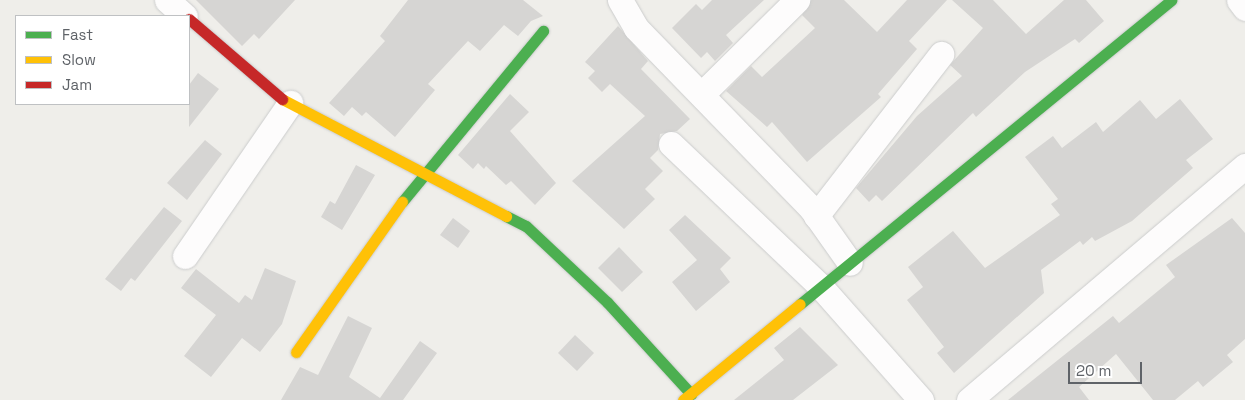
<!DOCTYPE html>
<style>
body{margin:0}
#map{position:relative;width:1245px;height:400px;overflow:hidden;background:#efeeea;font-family:"Space Grotesk",sans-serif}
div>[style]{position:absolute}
.building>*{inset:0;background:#d6d5d3}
.roads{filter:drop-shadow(0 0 1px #cbcccc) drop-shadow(0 0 1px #cbcccc)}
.street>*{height:25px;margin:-12.5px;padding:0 12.5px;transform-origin:12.5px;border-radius:12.5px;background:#fdfcfc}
.fast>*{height:11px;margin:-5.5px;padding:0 5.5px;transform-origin:5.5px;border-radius:5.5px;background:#4caf50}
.slow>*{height:11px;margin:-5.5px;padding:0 5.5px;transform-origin:5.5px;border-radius:5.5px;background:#ffc107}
.jam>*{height:11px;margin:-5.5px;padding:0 5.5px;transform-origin:5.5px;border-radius:5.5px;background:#c62828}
span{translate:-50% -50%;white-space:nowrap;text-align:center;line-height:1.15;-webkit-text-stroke:4px #fff;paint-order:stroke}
.legend{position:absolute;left:15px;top:15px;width:175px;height:90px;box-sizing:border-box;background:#fff;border:1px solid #bfc1c3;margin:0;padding:6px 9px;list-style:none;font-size:15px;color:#5f6368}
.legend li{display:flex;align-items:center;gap:10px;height:25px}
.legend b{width:25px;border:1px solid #bfc1c3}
.scale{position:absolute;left:1068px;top:362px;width:74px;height:22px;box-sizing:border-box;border:2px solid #5f6368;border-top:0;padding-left:6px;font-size:15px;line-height:18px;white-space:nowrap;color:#5f6368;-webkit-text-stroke:4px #fff;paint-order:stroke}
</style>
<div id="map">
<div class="building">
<div style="clip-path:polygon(196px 0,295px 0,259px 39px,254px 34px,242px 46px)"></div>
<div style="clip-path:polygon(408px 0,523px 0,543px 16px,531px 21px,518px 36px,504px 25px,480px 51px,468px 41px,428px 84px,435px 90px,395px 137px,366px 112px,362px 116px,352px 107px,344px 116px,329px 103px,385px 41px,380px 36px)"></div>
<div style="clip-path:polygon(712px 0,764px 0,726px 35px,733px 43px,715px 61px,707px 52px,701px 58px,672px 28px,696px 4px,702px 10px)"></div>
<div style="clip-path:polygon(811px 0,844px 0,877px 32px,907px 0,947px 0,909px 41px,917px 49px,878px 94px,881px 97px,807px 162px,772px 122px,767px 127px,726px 91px,751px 66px,762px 77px,815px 28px,802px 15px)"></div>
<div style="clip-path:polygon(952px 0,993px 0,1026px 34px,1064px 0,1086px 0,1104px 21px,1079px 43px,1075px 39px,1025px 72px,976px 117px,973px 113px,882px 201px,876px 195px,869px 202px,856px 188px,917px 116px,962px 76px,950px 65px,983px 28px)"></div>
<div style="clip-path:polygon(618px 26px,648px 61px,641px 69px,690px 119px,677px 131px,660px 134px,658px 150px,650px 158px,663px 171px,645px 189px,655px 199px,624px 229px,572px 181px,645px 116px,610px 84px,602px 92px,588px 78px,595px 71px,585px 62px)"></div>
<div style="clip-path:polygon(198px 73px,219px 89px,189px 127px,189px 85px)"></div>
<div style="clip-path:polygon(510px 94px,529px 112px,510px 131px,556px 183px,535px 205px,511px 181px,506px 185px,486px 166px,484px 169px,478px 163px,473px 169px,458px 155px)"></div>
<div style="clip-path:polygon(1180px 99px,1213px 139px,1186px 160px,1193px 168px,1132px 221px,1095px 241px,1092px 237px,1083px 245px,1080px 241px,1041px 270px,1044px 293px,954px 373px,937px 353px,944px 347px,907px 300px,923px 287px,908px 267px,953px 231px,985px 268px,1060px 215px,1051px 204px,1058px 199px,1025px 157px,1053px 136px,1062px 148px,1096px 122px,1103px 132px,1140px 100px,1156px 119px)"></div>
<div style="clip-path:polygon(205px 140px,222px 154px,187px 200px,167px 183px)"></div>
<div style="clip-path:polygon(356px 165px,375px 175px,342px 230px,321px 217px,330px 201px,335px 204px)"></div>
<div style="clip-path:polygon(164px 207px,182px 221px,135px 281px,131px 278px,121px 291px,105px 279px)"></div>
<div style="clip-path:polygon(685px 215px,731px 258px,720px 269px,730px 282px,696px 311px,672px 282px,697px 260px,669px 230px)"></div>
<div style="clip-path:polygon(453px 218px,470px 231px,458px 248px,440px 235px)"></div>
<div style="clip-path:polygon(1232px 218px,1245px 233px,1245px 339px,1227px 355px,1233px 362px,1203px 387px,1198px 381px,1175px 400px,1153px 400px,1116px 354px,1079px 387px,1089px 400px,1008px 400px,1113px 316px,1119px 323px,1175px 277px,1166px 265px)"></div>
<div style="clip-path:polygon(619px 247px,643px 272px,622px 292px,598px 268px)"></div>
<div style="clip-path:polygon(265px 268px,296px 281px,282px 324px,260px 352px,242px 338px,211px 377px,184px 356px,216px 315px,181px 288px,196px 269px,239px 303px,245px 295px,252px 300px)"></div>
<div style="clip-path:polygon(348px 316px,372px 328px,349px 377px,380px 398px,420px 341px,437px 353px,403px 400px,281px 400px,300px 367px,318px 375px)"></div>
<div style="clip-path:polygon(800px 327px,838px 365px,793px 400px,734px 400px,784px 360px,774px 348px)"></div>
<div style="clip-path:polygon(575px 335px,594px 353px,577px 371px,558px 353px)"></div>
</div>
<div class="roads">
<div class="street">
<div style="left:167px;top:0;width:24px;rotate:42deg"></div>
<div style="left:620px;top:0;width:32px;rotate:60deg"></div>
<div style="left:636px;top:28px;width:251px;rotate:45.8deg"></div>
<div style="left:811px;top:208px;width:67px;rotate:54.7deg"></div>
<div style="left:1239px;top:0;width:10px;rotate:53deg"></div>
<div style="left:702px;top:94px;width:134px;rotate:-44.7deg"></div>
<div style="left:671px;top:144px;width:207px;rotate:43.6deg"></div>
<div style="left:821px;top:287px;width:151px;rotate:48.5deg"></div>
<div style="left:816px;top:216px;width:205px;rotate:-52.3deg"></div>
<div style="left:185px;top:256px;width:186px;rotate:-55.5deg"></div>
<div style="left:969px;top:400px;width:362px;rotate:-40.3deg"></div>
</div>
<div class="fast">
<div style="left:402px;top:202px;width:222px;rotate:-50.5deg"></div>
<div style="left:506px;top:216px;width:22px;rotate:27deg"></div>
<div style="left:526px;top:226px;width:111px;rotate:43.2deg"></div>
<div style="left:607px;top:302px;width:125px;rotate:47.6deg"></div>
<div style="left:800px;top:304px;width:480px;rotate:-39.3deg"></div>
</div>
<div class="slow">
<div style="left:282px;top:99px;width:253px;rotate:27.6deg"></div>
<div style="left:296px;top:352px;width:184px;rotate:-54.8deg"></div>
<div style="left:683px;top:400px;width:151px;rotate:-39.4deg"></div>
</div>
<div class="jam">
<div style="left:189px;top:19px;width:123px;rotate:40.7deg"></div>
</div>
</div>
<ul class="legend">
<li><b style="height:6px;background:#4caf50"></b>Fast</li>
<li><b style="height:6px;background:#ffc107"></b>Slow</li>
<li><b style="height:6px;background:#c62828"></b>Jam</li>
</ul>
<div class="scale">20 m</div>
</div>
